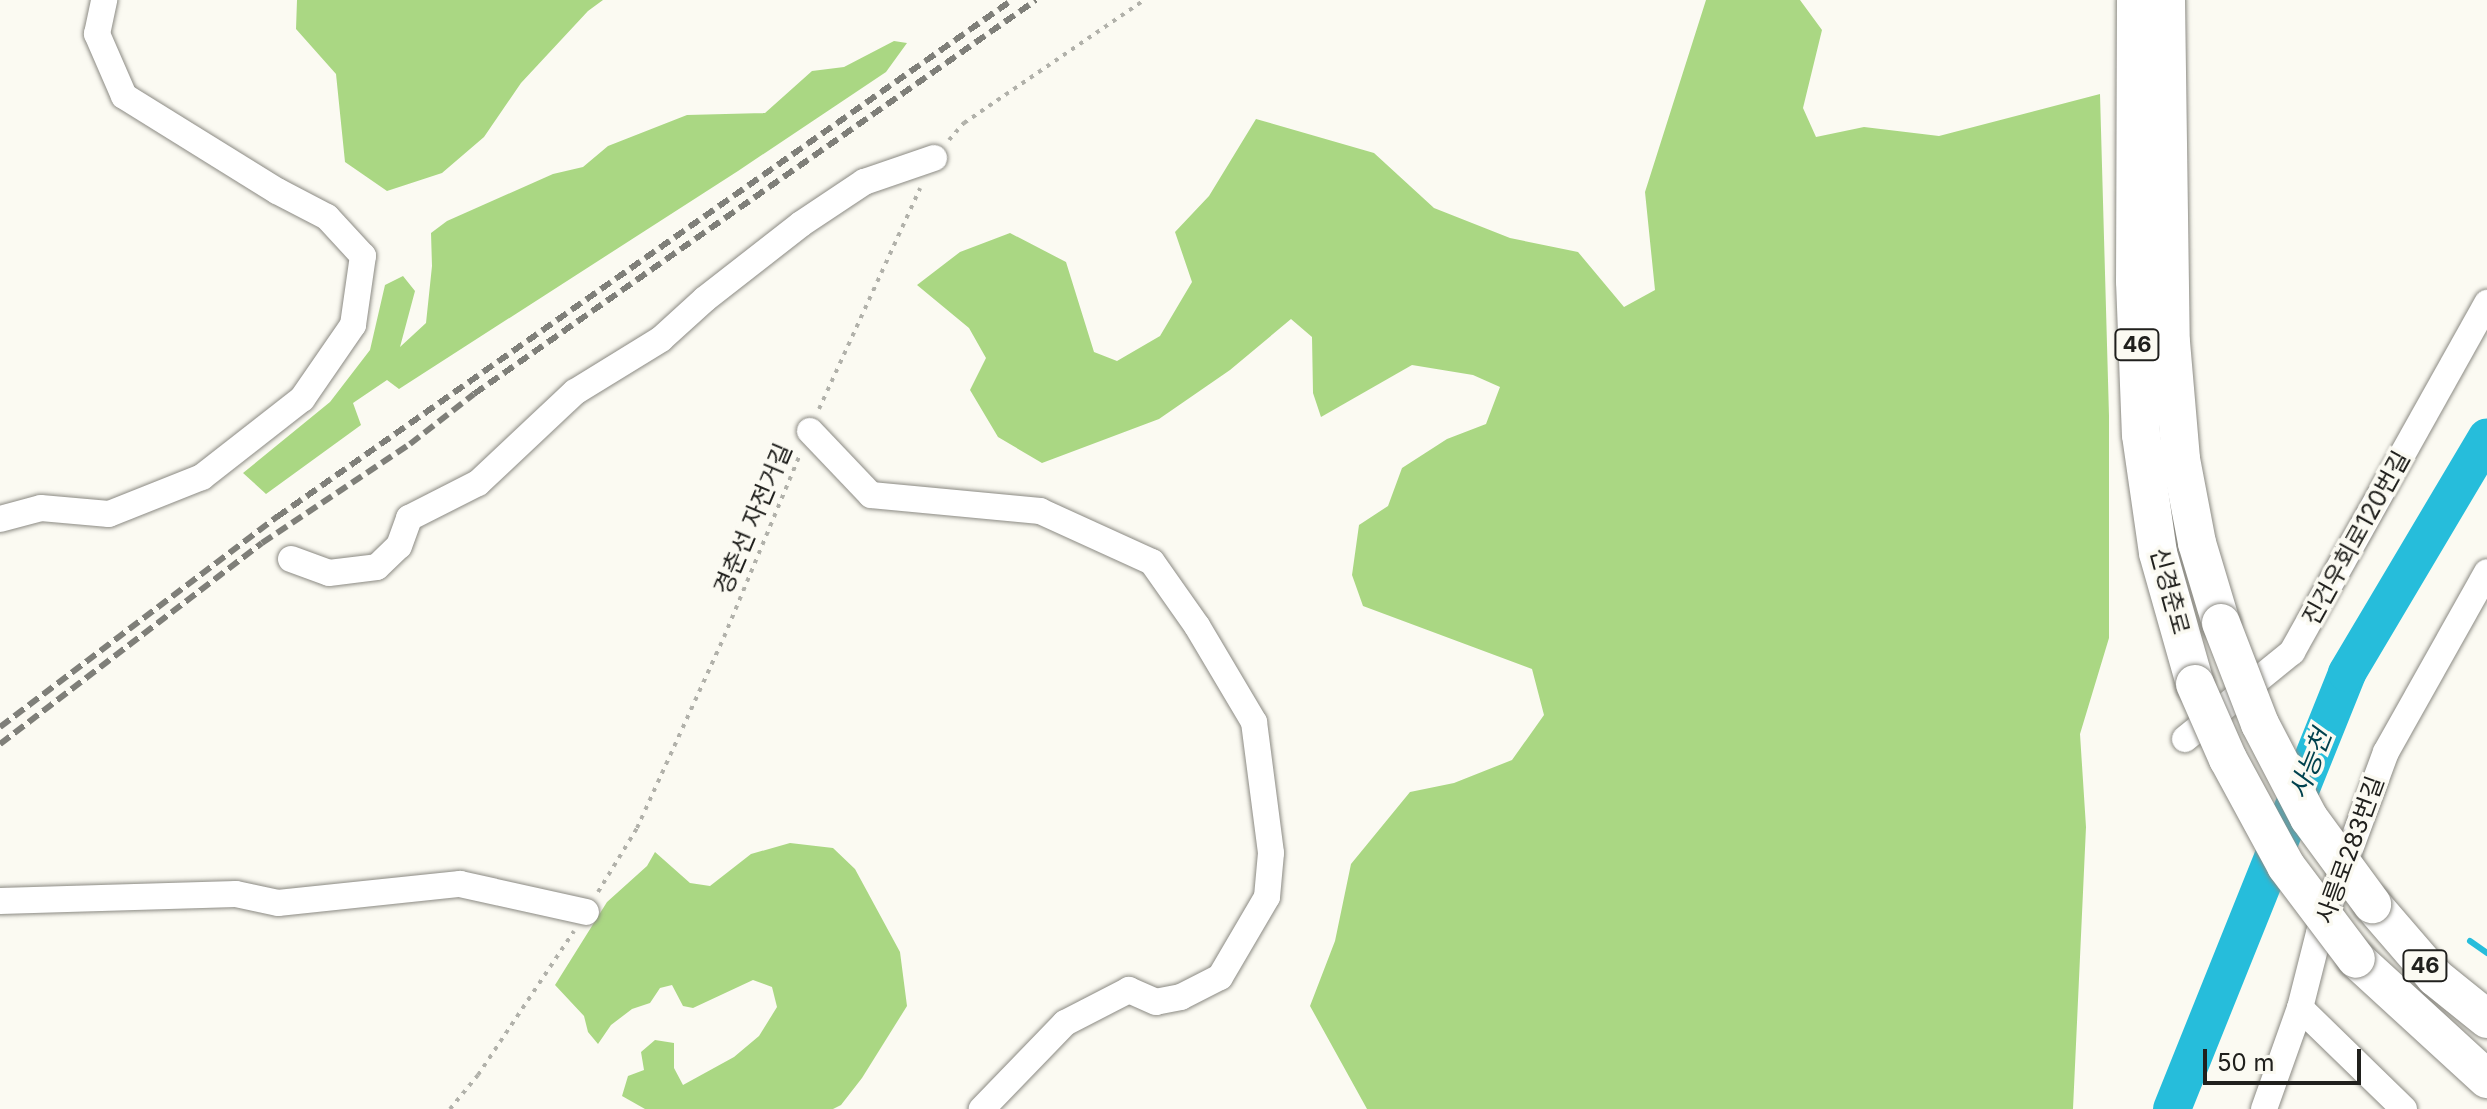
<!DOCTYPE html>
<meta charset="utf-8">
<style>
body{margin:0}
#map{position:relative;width:2487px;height:1109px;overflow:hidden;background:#fbfaf2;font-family:Inter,"Noto Sans KR",sans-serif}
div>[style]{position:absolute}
.green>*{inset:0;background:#aad783}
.stream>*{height:6px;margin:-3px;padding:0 3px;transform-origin:3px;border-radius:3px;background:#26bddb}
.river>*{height:38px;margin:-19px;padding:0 19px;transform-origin:19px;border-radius:19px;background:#26bddb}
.path>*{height:4px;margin-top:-2px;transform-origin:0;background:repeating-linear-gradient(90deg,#b1b1aa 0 4px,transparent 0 10px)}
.roads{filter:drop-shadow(0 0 2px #8b8a83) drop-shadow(0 0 2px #8b8a83)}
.minor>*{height:26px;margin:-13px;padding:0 13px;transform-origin:13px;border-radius:13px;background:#fff}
.highway>*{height:38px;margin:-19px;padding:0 19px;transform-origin:19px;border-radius:19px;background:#fff}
.rail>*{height:6px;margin-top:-3px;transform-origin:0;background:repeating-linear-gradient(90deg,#7f7f79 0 12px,transparent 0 18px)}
.bridges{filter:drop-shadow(0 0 2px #8b8a83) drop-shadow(0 0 2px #8b8a83)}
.highway-bridge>*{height:38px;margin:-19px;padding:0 19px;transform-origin:19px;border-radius:19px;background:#fff}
span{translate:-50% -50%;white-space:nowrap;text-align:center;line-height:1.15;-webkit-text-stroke:7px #fbfaf2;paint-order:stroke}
.shield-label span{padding:2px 6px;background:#fbfaf2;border:2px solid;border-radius:6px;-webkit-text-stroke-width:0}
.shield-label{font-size:22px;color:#20201d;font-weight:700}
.street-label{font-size:24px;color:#20201d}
.water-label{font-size:26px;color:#00424e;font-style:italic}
.scale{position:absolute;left:2203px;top:1049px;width:158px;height:36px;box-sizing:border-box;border:4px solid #20201d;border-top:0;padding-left:10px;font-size:24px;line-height:28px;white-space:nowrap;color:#20201d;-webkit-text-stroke:6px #fbfaf2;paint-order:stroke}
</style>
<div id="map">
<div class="green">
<div style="clip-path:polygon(297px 0,603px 0,588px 11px,521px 83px,484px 137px,442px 173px,387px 191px,345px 162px,336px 74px,296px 29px)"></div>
<div style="clip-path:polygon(1706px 0,1800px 0,1822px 30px,1803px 108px,1816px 137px,1864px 127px,1939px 136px,2100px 94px,2109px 416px,2109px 638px,2080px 734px,2086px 827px,2073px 1109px,1367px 1109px,1310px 1006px,1335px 941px,1351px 864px,1410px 792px,1454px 783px,1512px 760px,1544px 715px,1532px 669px,1363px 606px,1352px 575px,1359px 525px,1388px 506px,1402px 468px,1447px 439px,1486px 424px,1500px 387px,1473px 375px,1412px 365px,1321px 417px,1313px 393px,1312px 337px,1291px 319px,1230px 370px,1159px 419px,1042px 463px,998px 437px,970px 390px,986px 358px,969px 328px,917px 285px,960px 252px,1010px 233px,1066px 262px,1094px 352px,1117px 361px,1160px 336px,1192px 282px,1175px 232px,1209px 196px,1256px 119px,1374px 153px,1434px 208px,1510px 238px,1578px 252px,1624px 307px,1655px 290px,1645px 192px)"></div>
<div style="clip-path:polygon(894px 41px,907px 43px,886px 72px,738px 171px,399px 389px,387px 380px,353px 403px,361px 425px,266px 494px,243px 473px,330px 402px,370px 350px,385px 285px,403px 276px,415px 291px,400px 347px,426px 323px,432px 266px,431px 233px,447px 221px,553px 174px,583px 167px,608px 146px,687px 115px,765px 113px,812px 71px,844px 67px)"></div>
<div style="clip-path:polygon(790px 843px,833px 848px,855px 869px,900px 952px,907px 1006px,862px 1078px,841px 1105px,833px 1109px,645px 1109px,622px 1096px,628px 1076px,644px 1070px,641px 1052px,655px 1040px,674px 1043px,674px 1068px,683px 1085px,734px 1057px,759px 1036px,777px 1007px,772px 987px,753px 980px,693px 1008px,683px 1006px,672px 985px,660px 988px,650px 1003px,632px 1009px,611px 1025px,598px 1044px,588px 1032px,584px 1016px,555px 985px,607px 902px,647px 866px,655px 852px,690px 883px,710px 886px,751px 854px)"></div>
</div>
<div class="stream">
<div style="left:2470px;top:941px;width:21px;rotate:35deg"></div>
</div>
<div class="river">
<div style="left:2172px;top:1109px;width:470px;rotate:-68.1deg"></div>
<div style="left:2347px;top:673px;width:274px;rotate:-59.3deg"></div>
</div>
<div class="path">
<div style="left:949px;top:140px;width:23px;rotate:-49deg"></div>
<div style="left:964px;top:123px;width:218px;rotate:-34.3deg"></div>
<div style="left:819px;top:409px;width:243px;rotate:-65.4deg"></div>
<div style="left:598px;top:892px;width:75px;rotate:-58.6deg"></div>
<div style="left:637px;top:828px;width:210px;rotate:-65.5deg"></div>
<div style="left:724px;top:637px;width:198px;rotate:-67.4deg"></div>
<div style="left:450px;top:1109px;width:44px;rotate:-50.5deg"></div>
<div style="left:478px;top:1075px;width:173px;rotate:-56.3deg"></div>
</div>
<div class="roads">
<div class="minor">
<div style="left:810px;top:431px;width:88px;rotate:46.4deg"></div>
<div style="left:871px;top:495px;width:170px;rotate:5.4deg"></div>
<div style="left:1040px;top:511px;width:123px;rotate:24.5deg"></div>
<div style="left:1152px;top:562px;width:78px;rotate:54.9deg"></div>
<div style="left:1197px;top:626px;width:112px;rotate:59.3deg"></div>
<div style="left:1254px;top:722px;width:132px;rotate:82.6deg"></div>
<div style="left:1271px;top:853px;width:44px;rotate:95.2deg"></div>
<div style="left:1267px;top:897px;width:93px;rotate:120.4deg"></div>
<div style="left:1220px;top:977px;width:44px;rotate:152.9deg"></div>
<div style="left:1181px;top:997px;width:25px;rotate:169deg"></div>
<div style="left:1156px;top:1002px;width:30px;rotate:-156deg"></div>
<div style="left:1129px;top:990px;width:72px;rotate:152.7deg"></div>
<div style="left:1065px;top:1023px;width:120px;rotate:134deg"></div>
<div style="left:0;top:519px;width:42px;rotate:-15deg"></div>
<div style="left:41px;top:508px;width:68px;rotate:5deg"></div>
<div style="left:109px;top:514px;width:100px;rotate:-21.7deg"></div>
<div style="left:202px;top:477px;width:127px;rotate:-38deg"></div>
<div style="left:302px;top:399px;width:90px;rotate:-55.4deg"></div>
<div style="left:353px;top:325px;width:70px;rotate:-81.8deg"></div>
<div style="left:363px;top:256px;width:53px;rotate:-132.7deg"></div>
<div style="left:327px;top:217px;width:56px;rotate:-152.5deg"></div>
<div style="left:277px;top:191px;width:180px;rotate:-148.2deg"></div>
<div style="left:124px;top:96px;width:68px;rotate:-113.5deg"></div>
<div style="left:97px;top:34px;width:35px;rotate:-78deg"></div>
<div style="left:291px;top:559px;width:40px;rotate:20.2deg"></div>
<div style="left:329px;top:573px;width:48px;rotate:-7.1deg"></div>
<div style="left:377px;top:567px;width:30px;rotate:-44deg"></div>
<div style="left:399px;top:546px;width:30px;rotate:-70deg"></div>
<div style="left:409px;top:518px;width:77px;rotate:-26.9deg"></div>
<div style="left:478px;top:483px;width:133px;rotate:-43.2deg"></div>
<div style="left:575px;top:392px;width:101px;rotate:-31.6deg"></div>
<div style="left:661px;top:339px;width:59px;rotate:-42.3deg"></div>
<div style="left:705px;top:299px;width:122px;rotate:-38deg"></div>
<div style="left:801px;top:224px;width:76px;rotate:-33.7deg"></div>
<div style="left:864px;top:182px;width:74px;rotate:-18.9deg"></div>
<div style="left:2185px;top:739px;width:138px;rotate:-39.1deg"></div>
<div style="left:2292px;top:652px;width:400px;rotate:-60.8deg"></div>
<div style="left:0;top:901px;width:236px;rotate:-1.7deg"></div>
<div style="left:236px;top:894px;width:43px;rotate:12.1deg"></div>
<div style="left:278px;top:903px;width:183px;rotate:-6deg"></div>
<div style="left:460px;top:884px;width:129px;rotate:12.5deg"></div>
<div style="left:2264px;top:1109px;width:107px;rotate:-70.4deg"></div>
<div style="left:2404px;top:1109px;width:145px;rotate:-135.8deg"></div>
<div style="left:2300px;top:1008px;width:77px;rotate:-75.8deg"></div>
<div style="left:2319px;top:933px;width:193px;rotate:-69.7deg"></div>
<div style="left:2386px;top:752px;width:206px;rotate:-60.7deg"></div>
</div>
<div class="highway">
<div style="left:2136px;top:0;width:281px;rotate:90.2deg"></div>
<div style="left:2135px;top:281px;width:154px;rotate:87.8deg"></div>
<div style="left:2141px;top:435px;width:119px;rotate:81.8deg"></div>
<div style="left:2158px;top:553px;width:136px;rotate:74.2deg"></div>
<div style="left:2166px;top:0;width:342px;rotate:89.2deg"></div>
<div style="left:2171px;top:342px;width:117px;rotate:85.1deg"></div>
<div style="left:2181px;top:459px;width:86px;rotate:79.2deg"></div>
<div style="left:2197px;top:543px;width:84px;rotate:73.3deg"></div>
<div style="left:2372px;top:904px;width:96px;rotate:49.2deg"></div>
<div style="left:2435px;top:977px;width:67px;rotate:38.9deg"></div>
<div style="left:2356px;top:959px;width:178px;rotate:42.5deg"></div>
</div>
</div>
<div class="rail">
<div style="left:0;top:727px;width:348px;rotate:-37.2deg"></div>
<div style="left:277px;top:517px;width:899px;rotate:-35.12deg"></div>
<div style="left:0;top:744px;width:330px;rotate:-37.5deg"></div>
<div style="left:262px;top:543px;width:178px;rotate:-33.8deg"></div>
<div style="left:410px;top:444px;width:81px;rotate:-38deg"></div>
<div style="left:474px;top:394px;width:686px;rotate:-35.03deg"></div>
</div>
<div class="bridges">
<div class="highway-bridge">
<div style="left:2221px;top:623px;width:108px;rotate:68.9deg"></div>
<div style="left:2260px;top:724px;width:106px;rotate:62.5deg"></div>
<div style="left:2309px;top:818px;width:107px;rotate:53.8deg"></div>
<div style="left:2195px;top:684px;width:82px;rotate:66.3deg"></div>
<div style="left:2228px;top:759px;width:122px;rotate:61.5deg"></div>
<div style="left:2286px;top:866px;width:116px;rotate:53deg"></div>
</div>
</div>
<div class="shield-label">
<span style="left:2137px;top:345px">46</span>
<span style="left:2425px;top:966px">46</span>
</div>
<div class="street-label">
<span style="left:753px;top:519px;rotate:-67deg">경춘선 자전거길</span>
<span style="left:2356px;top:538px;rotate:-61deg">진건우회로120번길</span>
<span style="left:2170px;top:591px;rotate:75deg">신경춘로</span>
<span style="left:2350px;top:850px;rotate:-70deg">사릉로283번길</span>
</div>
<div class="water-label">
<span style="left:2310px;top:764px;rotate:-68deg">사능천</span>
</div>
<div class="scale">50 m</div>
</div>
